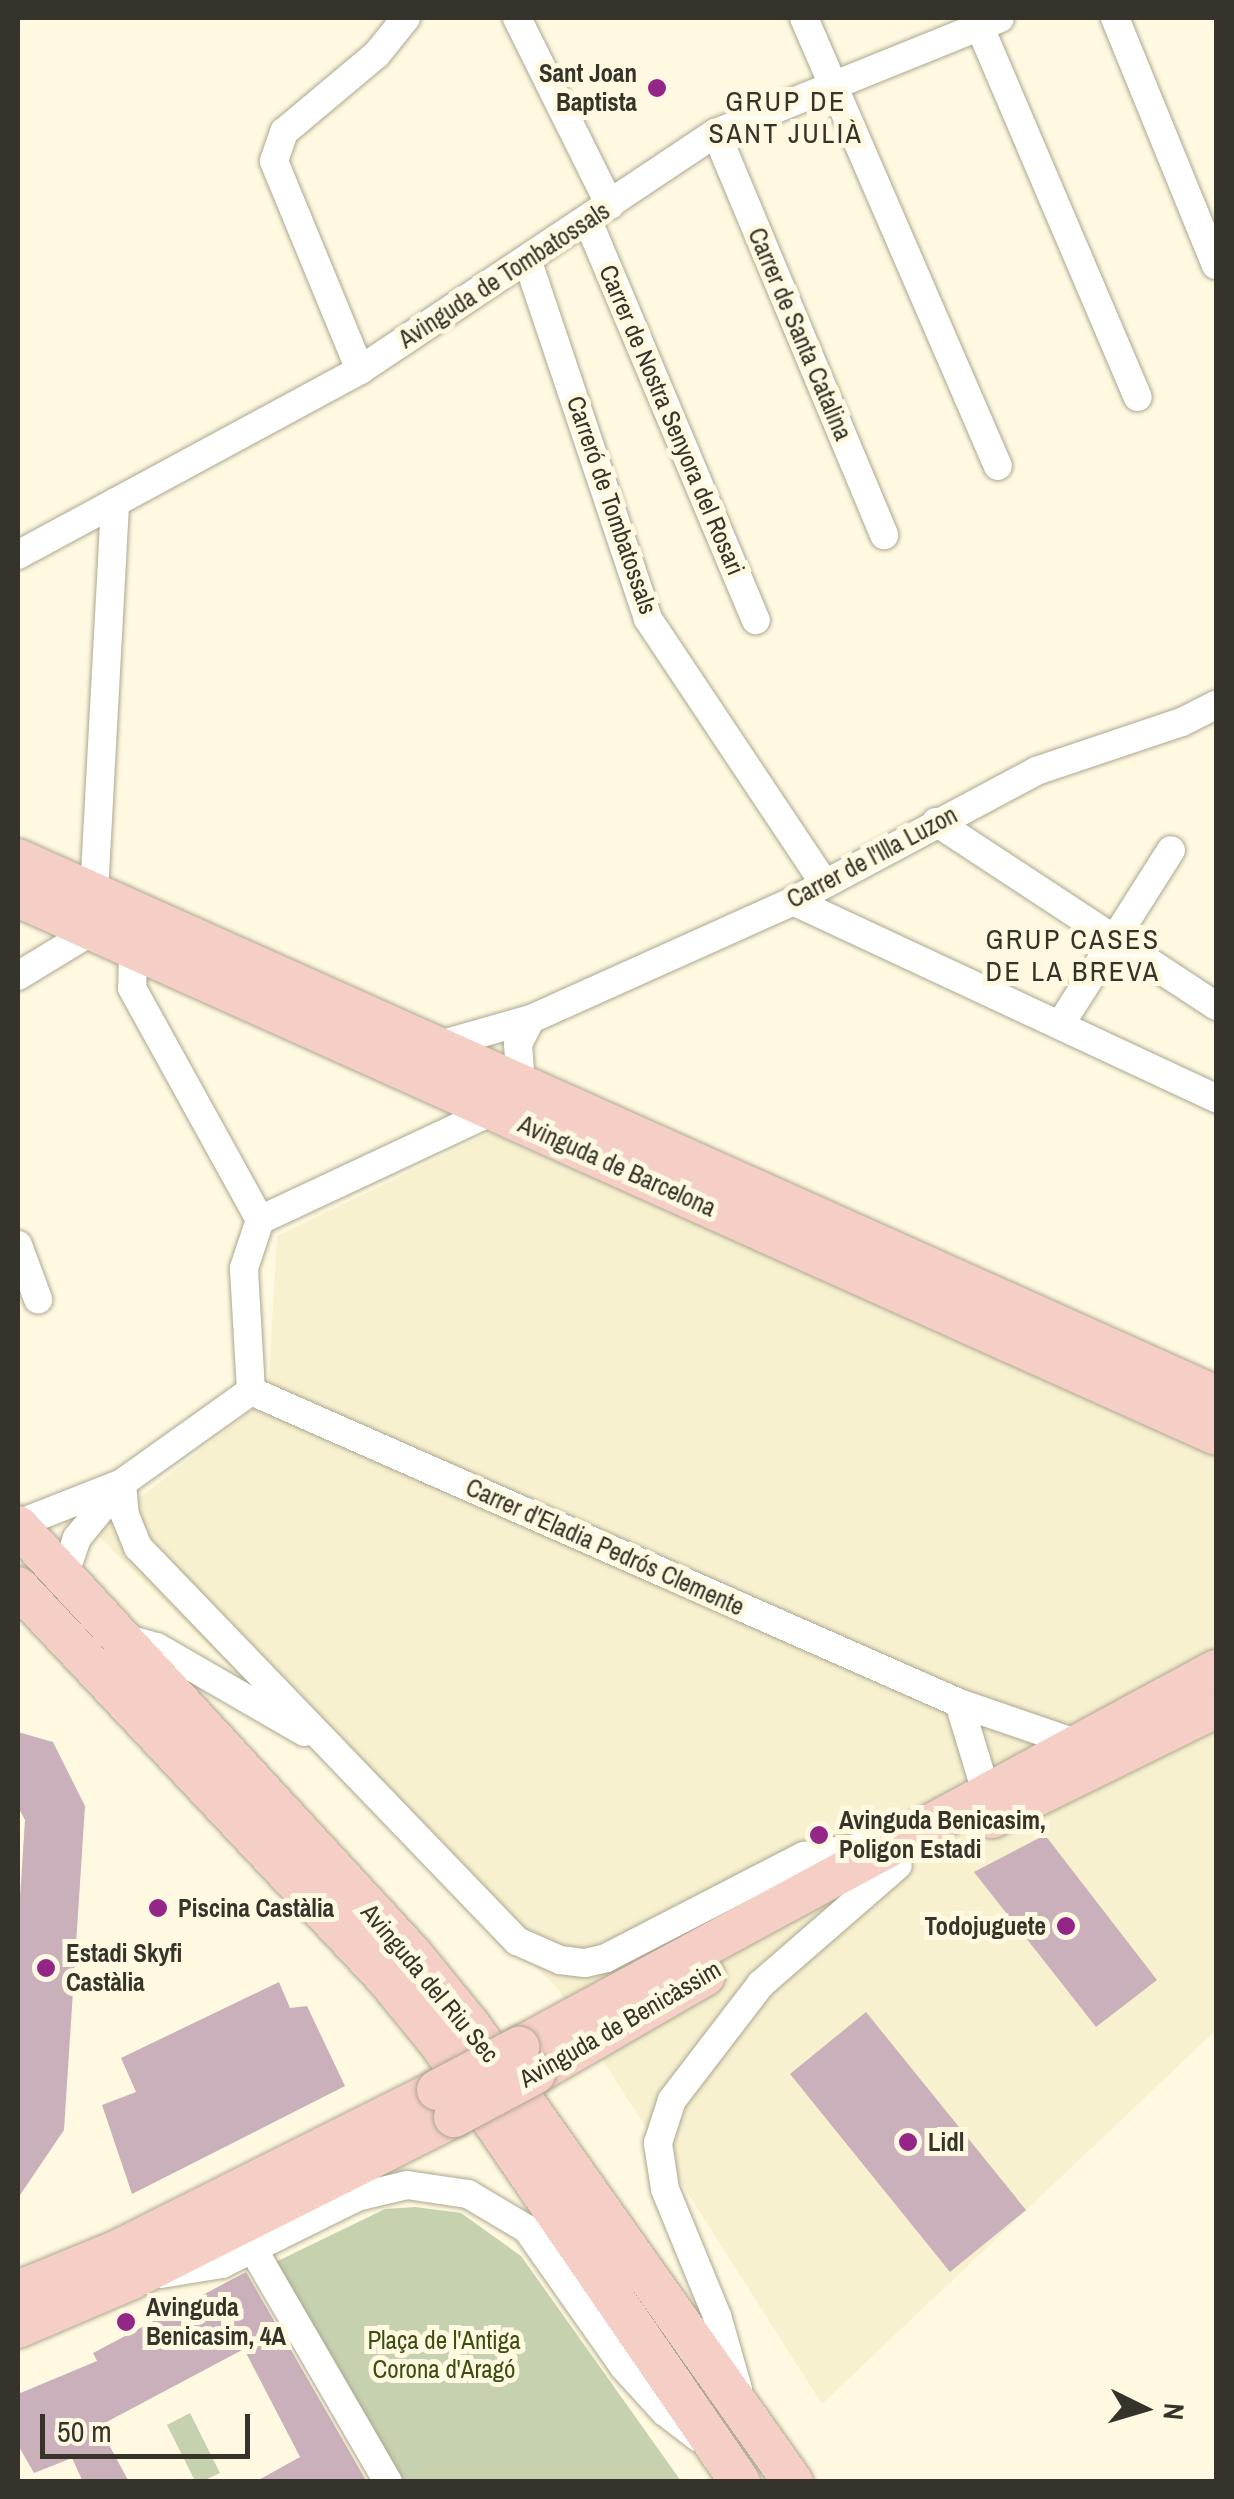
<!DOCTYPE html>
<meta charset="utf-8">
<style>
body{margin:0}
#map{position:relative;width:1234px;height:2499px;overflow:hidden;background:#fef9e0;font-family:"Archivo Narrow",sans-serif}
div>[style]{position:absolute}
.built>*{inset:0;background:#f7f1d0}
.green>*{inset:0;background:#c5d1af}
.building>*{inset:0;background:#c9b0bb}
.roads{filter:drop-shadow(0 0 2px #aca790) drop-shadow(0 0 2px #aca790)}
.street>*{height:28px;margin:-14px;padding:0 14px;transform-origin:14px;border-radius:14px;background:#fff}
.secondary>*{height:40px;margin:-20px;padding:0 20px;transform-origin:20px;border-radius:20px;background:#f5cec5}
.bridges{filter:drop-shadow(0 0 2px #aca790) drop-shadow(0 0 2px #aca790)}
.secondary-bridge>*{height:40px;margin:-20px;padding:0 20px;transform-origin:20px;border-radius:20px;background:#f5cec5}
.dots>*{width:28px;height:28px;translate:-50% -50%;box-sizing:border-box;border:5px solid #fef9e0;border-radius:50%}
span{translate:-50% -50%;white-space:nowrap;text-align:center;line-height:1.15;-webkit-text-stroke:10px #fef9e0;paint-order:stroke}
.poi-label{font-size:25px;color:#36342a;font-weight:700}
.right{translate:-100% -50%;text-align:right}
.left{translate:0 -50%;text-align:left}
.street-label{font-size:25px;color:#36342a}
.park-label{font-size:25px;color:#3e4d11}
.neighbourhood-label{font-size:28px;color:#36342a;letter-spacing:2.5px}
.frame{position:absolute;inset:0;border:20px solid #36342a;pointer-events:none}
.north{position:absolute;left:1094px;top:2359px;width:100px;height:100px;-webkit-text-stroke:8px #fef9e0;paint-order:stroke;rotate:95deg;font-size:28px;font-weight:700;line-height:40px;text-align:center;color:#36342a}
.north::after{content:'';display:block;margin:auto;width:35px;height:45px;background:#36342a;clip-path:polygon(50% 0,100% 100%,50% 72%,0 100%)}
.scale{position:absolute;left:40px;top:2414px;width:210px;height:45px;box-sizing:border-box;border:5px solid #36342a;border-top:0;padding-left:12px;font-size:30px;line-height:35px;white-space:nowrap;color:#36342a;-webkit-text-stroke:8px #fef9e0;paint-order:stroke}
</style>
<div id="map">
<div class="built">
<div style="clip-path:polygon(490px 1133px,1216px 1451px,1216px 2030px,822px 2404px,557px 1988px,95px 1533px,268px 1397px,277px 1236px)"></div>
</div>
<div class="green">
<div style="clip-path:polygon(415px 2207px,461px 2213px,521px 2256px,681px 2481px,379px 2481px,257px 2271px,385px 2209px)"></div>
<div style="clip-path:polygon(190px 2413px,220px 2473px,203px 2481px,195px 2481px,167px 2425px)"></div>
</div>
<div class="building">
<div style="clip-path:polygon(18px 1732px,53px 1742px,85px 1806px,64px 2130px,18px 2198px,18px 1928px,25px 1820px,18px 1807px)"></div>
<div style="clip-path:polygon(1045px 1835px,1157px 1980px,1096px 2027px,974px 1872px)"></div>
<div style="clip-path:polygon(279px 1982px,290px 2008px,307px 2006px,345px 2086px,132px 2194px,102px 2105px,136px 2092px,121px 2058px)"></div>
<div style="clip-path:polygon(866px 2012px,1026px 2210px,950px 2272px,790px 2074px)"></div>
<div style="clip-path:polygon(246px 2272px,367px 2482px,255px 2482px,300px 2457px,244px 2349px,99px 2426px,129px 2482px,83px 2482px,72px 2458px,34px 2473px,18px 2445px,18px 2394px,97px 2361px,93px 2353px)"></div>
</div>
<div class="roads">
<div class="street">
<div style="left:517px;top:18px;width:209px;rotate:63.6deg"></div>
<div style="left:804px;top:18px;width:488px;rotate:66.6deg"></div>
<div style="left:976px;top:18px;width:412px;rotate:66.9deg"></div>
<div style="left:1115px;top:18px;width:267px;rotate:67.8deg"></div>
<div style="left:716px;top:133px;width:436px;rotate:67.3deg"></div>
<div style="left:588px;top:221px;width:433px;rotate:67.2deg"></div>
<div style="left:528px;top:262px;width:377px;rotate:71.4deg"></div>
<div style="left:648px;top:619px;width:317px;rotate:56.3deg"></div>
<div style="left:360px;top:370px;width:226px;rotate:-112.4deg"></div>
<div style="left:274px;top:161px;width:31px;rotate:-71deg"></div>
<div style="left:284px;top:132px;width:121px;rotate:-40deg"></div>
<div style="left:377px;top:54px;width:46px;rotate:-51.1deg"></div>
<div style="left:18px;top:555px;width:389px;rotate:-28.4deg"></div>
<div style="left:360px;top:370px;width:428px;rotate:-33.7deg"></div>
<div style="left:716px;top:133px;width:306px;rotate:-22deg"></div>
<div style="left:936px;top:822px;width:335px;rotate:33.3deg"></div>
<div style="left:94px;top:893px;width:391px;rotate:-86.9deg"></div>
<div style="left:793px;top:901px;width:467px;rotate:25deg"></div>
<div style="left:133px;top:949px;width:39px;rotate:91deg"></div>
<div style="left:132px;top:988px;width:265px;rotate:61.1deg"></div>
<div style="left:18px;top:976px;width:87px;rotate:-31.3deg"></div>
<div style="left:1060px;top:1025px;width:207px;rotate:-57.6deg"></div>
<div style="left:436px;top:1046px;width:99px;rotate:-15.9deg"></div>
<div style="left:531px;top:1019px;width:287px;rotate:-24.2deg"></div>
<div style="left:793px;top:901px;width:276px;rotate:-28.1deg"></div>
<div style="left:1036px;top:771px;width:154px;rotate:-18.6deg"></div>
<div style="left:1182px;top:722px;width:38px;rotate:-27deg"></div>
<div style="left:521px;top:1084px;width:40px;rotate:-94.3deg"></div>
<div style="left:518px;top:1044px;width:28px;rotate:-63deg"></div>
<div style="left:18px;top:1245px;width:58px;rotate:69.7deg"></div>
<div style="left:251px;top:1391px;width:774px;rotate:23.78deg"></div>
<div style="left:959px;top:1703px;width:123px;rotate:19deg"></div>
<div style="left:122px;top:1483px;width:32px;rotate:85deg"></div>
<div style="left:125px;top:1515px;width:35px;rotate:68deg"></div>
<div style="left:138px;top:1547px;width:547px;rotate:46.11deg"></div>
<div style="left:517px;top:1941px;width:47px;rotate:23.8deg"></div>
<div style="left:560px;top:1960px;width:25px;rotate:7deg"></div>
<div style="left:585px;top:1963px;width:22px;rotate:-13deg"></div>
<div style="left:606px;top:1958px;width:223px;rotate:-27.3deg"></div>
<div style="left:804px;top:1856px;width:74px;rotate:-8.6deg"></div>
<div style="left:18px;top:1524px;width:110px;rotate:-21.4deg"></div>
<div style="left:64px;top:1576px;width:40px;rotate:-71.1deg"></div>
<div style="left:77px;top:1538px;width:71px;rotate:-50.7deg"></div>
<div style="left:122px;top:1483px;width:158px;rotate:-35.5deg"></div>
<div style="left:251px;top:1391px;width:123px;rotate:-93.3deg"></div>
<div style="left:244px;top:1268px;width:51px;rotate:-71.6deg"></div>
<div style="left:260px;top:1220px;width:257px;rotate:-25.1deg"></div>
<div style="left:121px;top:1637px;width:37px;rotate:16deg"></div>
<div style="left:157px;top:1647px;width:170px;rotate:30deg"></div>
<div style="left:959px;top:1703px;width:93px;rotate:73.1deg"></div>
<div style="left:253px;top:2249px;width:269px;rotate:59.9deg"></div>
<div style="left:161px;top:2274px;width:62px;rotate:-9.3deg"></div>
<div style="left:222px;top:2264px;width:151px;rotate:-26.4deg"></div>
<div style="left:357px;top:2197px;width:51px;rotate:-13.5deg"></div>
<div style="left:407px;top:2185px;width:62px;rotate:8.4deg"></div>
<div style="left:468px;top:2194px;width:69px;rotate:30.7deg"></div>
<div style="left:527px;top:2229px;width:169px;rotate:54.9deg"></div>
<div style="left:624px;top:2367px;width:61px;rotate:47.7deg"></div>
<div style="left:665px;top:2412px;width:43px;rotate:37.4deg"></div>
<div style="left:738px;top:2389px;width:76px;rotate:-106deg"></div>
<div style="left:717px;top:2316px;width:137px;rotate:-112.3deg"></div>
<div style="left:665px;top:2189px;width:47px;rotate:-98.7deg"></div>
<div style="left:658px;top:2143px;width:45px;rotate:-72deg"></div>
<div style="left:672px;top:2100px;width:146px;rotate:-52.5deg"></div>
<div style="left:761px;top:1984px;width:181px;rotate:-41deg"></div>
</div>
<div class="secondary">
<div style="left:18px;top:859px;width:1313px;rotate:24.14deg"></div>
<div style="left:18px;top:897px;width:1313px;rotate:24.18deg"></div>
<div style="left:18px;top:1526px;width:582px;rotate:47.37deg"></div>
<div style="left:412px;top:1954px;width:92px;rotate:50.8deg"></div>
<div style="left:470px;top:2025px;width:560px;rotate:54.75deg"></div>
<div style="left:18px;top:1587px;width:536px;rotate:46.74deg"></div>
<div style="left:385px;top:1977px;width:85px;rotate:50.7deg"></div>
<div style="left:439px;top:2043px;width:532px;rotate:55.56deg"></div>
<div style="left:992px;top:1818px;width:250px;rotate:-26.2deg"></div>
<div style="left:519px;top:2047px;width:792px;rotate:-28.41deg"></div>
<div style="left:535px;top:2074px;width:196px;rotate:-30deg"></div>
<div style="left:18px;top:2291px;width:108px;rotate:-22.3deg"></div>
<div style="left:118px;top:2250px;width:357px;rotate:-26.6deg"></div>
<div style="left:18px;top:2328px;width:122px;rotate:-23.2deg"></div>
<div style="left:130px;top:2280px;width:363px;rotate:-26.7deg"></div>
</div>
</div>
<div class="bridges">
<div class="secondary-bridge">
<div style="left:437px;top:2090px;width:93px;rotate:-27.7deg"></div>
<div style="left:454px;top:2117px;width:92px;rotate:-28deg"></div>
</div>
</div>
<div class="dots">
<div style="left:657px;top:88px;background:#942687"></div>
<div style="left:819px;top:1835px;background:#942687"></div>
<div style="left:158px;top:1908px;background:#942687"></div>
<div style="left:1066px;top:1926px;background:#942687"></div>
<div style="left:46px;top:1968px;background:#942687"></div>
<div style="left:908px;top:2142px;background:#942687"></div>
<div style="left:126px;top:2322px;background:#942687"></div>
</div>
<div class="poi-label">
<span class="right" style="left:637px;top:88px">Sant Joan<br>Baptista</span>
<span class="left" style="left:839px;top:1835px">Avinguda Benicasim,<br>Poligon Estadi</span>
<span class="left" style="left:178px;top:1908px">Piscina Castàlia</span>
<span class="right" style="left:1046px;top:1926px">Todojuguete</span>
<span class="left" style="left:66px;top:1968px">Estadi Skyfi<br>Castàlia</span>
<span class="left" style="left:928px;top:2142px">Lidl</span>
<span class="left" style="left:146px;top:2322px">Avinguda<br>Benicasim, 4A</span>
</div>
<div class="street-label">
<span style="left:504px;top:275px;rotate:-33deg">Avinguda de Tombatossals</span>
<span style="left:800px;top:334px;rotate:67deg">Carrer de Santa Catalina</span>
<span style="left:672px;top:420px;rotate:67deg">Carrer de Nostra Senyora del Rosari</span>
<span style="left:612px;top:505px;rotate:71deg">Carreró de Tombatossals</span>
<span style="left:872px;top:857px;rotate:-28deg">Carrer de l'Illa Luzon</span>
<span style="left:617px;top:1166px;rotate:24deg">Avinguda de Barcelona</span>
<span style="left:605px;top:1547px;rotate:24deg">Carrer d'Eladia Pedrós Clemente</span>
<span style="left:430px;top:1983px;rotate:50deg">Avinguda del Riu Sec</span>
<span style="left:620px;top:2024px;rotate:-30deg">Avinguda de Benicàssim</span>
</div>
<div class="park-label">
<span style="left:444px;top:2355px">Plaça de l'Antiga<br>Corona d'Aragó</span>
</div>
<div class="neighbourhood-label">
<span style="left:786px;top:117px">GRUP DE<br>SANT JULIÀ</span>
<span style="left:1073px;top:955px">GRUP CASES<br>DE LA BREVA</span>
</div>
<div class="frame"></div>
<div class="north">N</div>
<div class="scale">50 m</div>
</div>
